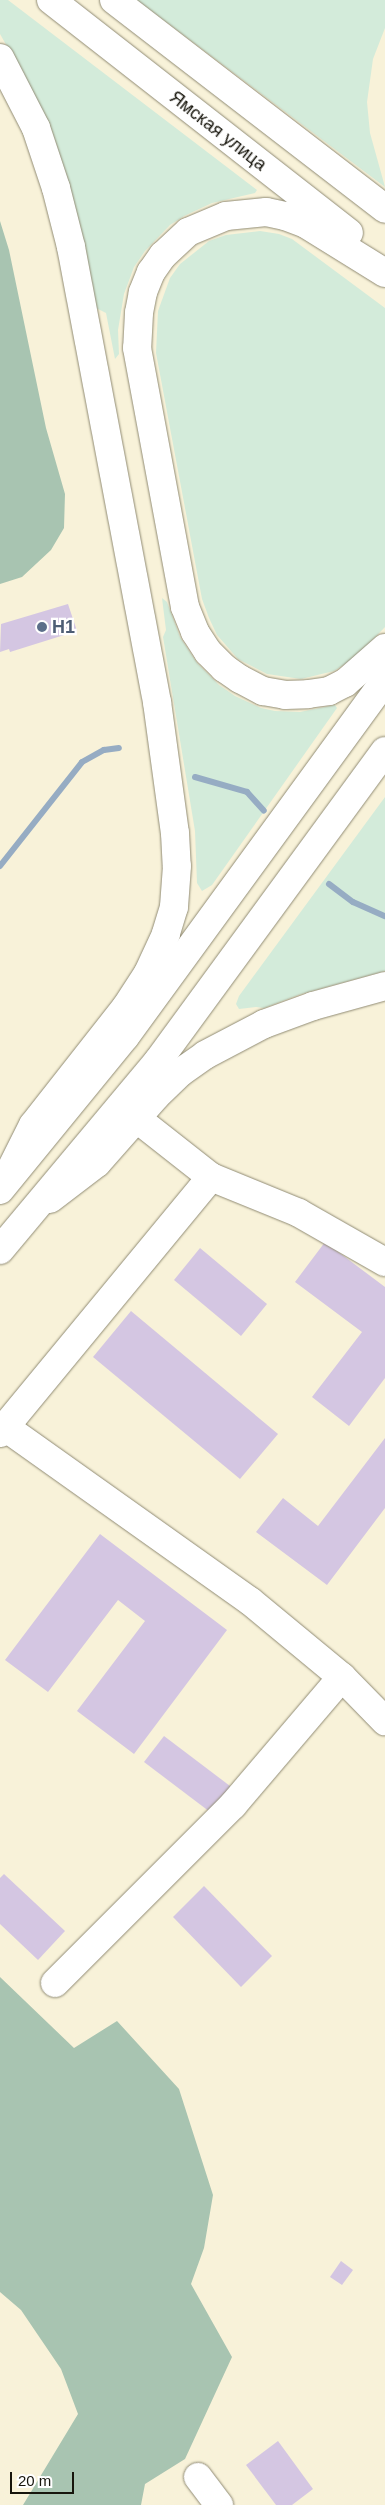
<!DOCTYPE html>
<meta charset="utf-8">
<style>
body{margin:0}
#map{position:relative;width:385px;height:2505px;overflow:hidden;background:#f8f2d9;font-family:Arial,sans-serif}
div>[style]{position:absolute}
.green>*{inset:0;background:#d3ebda}
.forest>*{inset:0;background:#a8c4b1}
.stream>*{height:6px;margin:-3px;padding:0 3px;transform-origin:3px;border-radius:3px;background:#96acc3}
.building>*{inset:0;background:#d4c6e2}
.roads{filter:drop-shadow(0 0 1px #908b74) drop-shadow(0 0 1px #908b74)}
.minor>*{height:28px;margin:-14px;padding:0 14px;transform-origin:14px;border-radius:14px;background:#fff}
.major>*{height:28px;margin:-14px;padding:0 14px;transform-origin:14px;border-radius:14px;background:#fff}
.highway>*{height:28px;margin:-14px;padding:0 14px;transform-origin:14px;border-radius:14px;background:#fff}
.dots>*{width:14px;height:14px;translate:-50% -50%;box-sizing:border-box;border:2px solid #fff;border-radius:50%}
span{translate:-50% -50%;white-space:nowrap;text-align:center;line-height:1.15;-webkit-text-stroke:4.5px #fff;paint-order:stroke}
.street-label{font-size:18px;color:#17150c}
.service-label{font-size:18px;color:#4e5e75;font-weight:700}
.left{translate:0 -50%;text-align:left}
.scale{position:absolute;left:10px;top:2472px;width:64px;height:22px;box-sizing:border-box;border:2px solid #17150c;border-top:0;padding-left:6px;font-size:15px;line-height:18px;white-space:nowrap;color:#17150c;-webkit-text-stroke:4px #fff;paint-order:stroke}
</style>
<div id="map">
<div class="green">
<div style="clip-path:polygon(0 0,8px 0,257px 190px,255px 193px,212px 203px,184px 216px,170px 225px,145px 251px,134px 267px,124px 294px,118px 330px,119px 354px,115px 359px,106px 313px,96px 308px,20px 69px,0 34px)"></div>
<div style="clip-path:polygon(137px 0,385px 0,385px 28px,373px 59px,367px 102px,370px 133px,385px 187px)"></div>
<div style="clip-path:polygon(260px 231px,279px 234px,292px 239px,385px 308px,385px 627px,356px 657px,334px 671px,301px 679px,267px 674px,238px 659px,217px 635px,209px 618px,202px 599px,156px 353px,158px 311px,170px 278px,180px 264px,209px 241px,226px 235px)"></div>
<div style="clip-path:polygon(162px 598px,167px 602px,180px 637px,197px 663px,219px 685px,235px 696px,261px 708px,275px 711px,300px 712px,335px 705px,337px 708px,212px 885px,202px 891px,197px 883px,195px 831px,163px 637px,166px 630px)"></div>
<div style="clip-path:polygon(385px 797px,385px 971px,301px 994px,264px 1008px,256px 1007px,239px 1009px,236px 1004px,239px 996px)"></div>
</div>
<div class="forest">
<div style="clip-path:polygon(0 221px,9px 250px,46px 428px,65px 494px,64px 528px,51px 550px,22px 577px,0 584px)"></div>
<div style="clip-path:polygon(0 1977px,74px 2048px,117px 2021px,179px 2089px,213px 2195px,204px 2248px,191px 2284px,232px 2357px,185px 2459px,145px 2484px,141px 2505px,23px 2505px,78px 2414px,61px 2369px,21px 2310px,0 2292px)"></div>
</div>
<div class="stream">
<div style="left:195px;top:777px;width:54px;rotate:16.1deg"></div>
<div style="left:247px;top:792px;width:25px;rotate:48deg"></div>
<div style="left:0;top:866px;width:132px;rotate:-51.7deg"></div>
<div style="left:82px;top:762px;width:25px;rotate:-29deg"></div>
<div style="left:104px;top:750px;width:15px;rotate:-8deg"></div>
<div style="left:329px;top:884px;width:30px;rotate:37deg"></div>
<div style="left:353px;top:902px;width:35px;rotate:24deg"></div>
</div>
<div class="building">
<div style="clip-path:polygon(68px 604px,77px 631px,10px 652px,9px 649px,0 652px,1px 624px)"></div>
<div style="clip-path:polygon(325px 1242px,385px 1287px,385px 1378px,349px 1426px,312px 1397px,362px 1332px,295px 1282px)"></div>
<div style="clip-path:polygon(200px 1248px,267px 1304px,241px 1336px,174px 1280px)"></div>
<div style="clip-path:polygon(131px 1311px,278px 1434px,240px 1479px,93px 1357px)"></div>
<div style="clip-path:polygon(385px 1438px,385px 1508px,327px 1585px,256px 1532px,283px 1498px,318px 1526px)"></div>
<div style="clip-path:polygon(100px 1534px,227px 1630px,134px 1754px,77px 1711px,145px 1621px,118px 1600px,48px 1692px,5px 1660px)"></div>
<div style="clip-path:polygon(164px 1736px,234px 1789px,214px 1815px,144px 1762px)"></div>
<div style="clip-path:polygon(4px 1874px,65px 1931px,38px 1960px,0 1924px,0 1878px)"></div>
<div style="clip-path:polygon(204px 1886px,272px 1956px,241px 1987px,173px 1917px)"></div>
<div style="clip-path:polygon(341px 2261px,353px 2270px,342px 2285px,330px 2277px)"></div>
<div style="clip-path:polygon(278px 2441px,313px 2489px,292px 2505px,276px 2505px,246px 2465px)"></div>
</div>
<div class="roads">
<div class="minor">
<div style="left:136px;top:1118px;width:95px;rotate:38.2deg"></div>
<div style="left:211px;top:1177px;width:95px;rotate:22.2deg"></div>
<div style="left:299px;top:1213px;width:99px;rotate:29.7deg"></div>
<div style="left:5px;top:1427px;width:301px;rotate:35.4deg"></div>
<div style="left:250px;top:1601px;width:119px;rotate:39.6deg"></div>
<div style="left:342px;top:1677px;width:62px;rotate:45.7deg"></div>
<div style="left:0;top:1433px;width:332px;rotate:-50.5deg"></div>
<div style="left:55px;top:1983px;width:252px;rotate:-45deg"></div>
<div style="left:233px;top:1805px;width:168px;rotate:-49.6deg"></div>
<div style="left:198px;top:2477px;width:35px;rotate:53deg"></div>
</div>
<div class="major">
<div style="left:51px;top:0;width:378px;rotate:38deg"></div>
<div style="left:114px;top:0;width:342px;rotate:37.6deg"></div>
<div style="left:0;top:58px;width:79px;rotate:62.8deg"></div>
<div style="left:36px;top:128px;width:63px;rotate:71.6deg"></div>
<div style="left:56px;top:188px;width:61px;rotate:75.7deg"></div>
<div style="left:71px;top:247px;width:463px;rotate:79.3deg"></div>
<div style="left:157px;top:702px;width:132px;rotate:82.2deg"></div>
<div style="left:175px;top:833px;width:33px;rotate:87deg"></div>
<div style="left:177px;top:866px;width:41px;rotate:94.2deg"></div>
<div style="left:174px;top:907px;width:28px;rotate:107deg"></div>
<div style="left:166px;top:934px;width:43px;rotate:114.8deg"></div>
<div style="left:148px;top:973px;width:40px;rotate:122.9deg"></div>
<div style="left:126px;top:1007px;width:150px;rotate:128.2deg"></div>
<div style="left:33px;top:1125px;width:45px;rotate:116.6deg"></div>
<div style="left:385px;top:273px;width:93px;rotate:-148.2deg"></div>
<div style="left:306px;top:224px;width:22px;rotate:-159deg"></div>
<div style="left:285px;top:216px;width:19px;rotate:-168deg"></div>
<div style="left:266px;top:212px;width:40px;rotate:174.3deg"></div>
<div style="left:226px;top:216px;width:41px;rotate:157.2deg"></div>
<div style="left:188px;top:232px;width:34px;rotate:137deg"></div>
<div style="left:163px;top:255px;width:21px;rotate:125deg"></div>
<div style="left:151px;top:272px;width:22px;rotate:112deg"></div>
<div style="left:143px;top:292px;width:21px;rotate:101deg"></div>
<div style="left:139px;top:313px;width:35px;rotate:93deg"></div>
<div style="left:137px;top:348px;width:263px;rotate:79.5deg"></div>
<div style="left:185px;top:607px;width:27px;rotate:68deg"></div>
<div style="left:195px;top:632px;width:24px;rotate:57deg"></div>
<div style="left:208px;top:652px;width:23px;rotate:45deg"></div>
<div style="left:224px;top:668px;width:19px;rotate:35deg"></div>
<div style="left:240px;top:679px;width:26px;rotate:28deg"></div>
<div style="left:263px;top:691px;width:22px;rotate:10deg"></div>
<div style="left:285px;top:695px;width:23px;rotate:-2deg"></div>
<div style="left:308px;top:694px;width:21px;rotate:-8deg"></div>
<div style="left:329px;top:691px;width:18px;rotate:-27deg"></div>
<div style="left:345px;top:683px;width:53px;rotate:-41.2deg"></div>
<div style="left:50px;top:1199px;width:59px;rotate:-37.5deg"></div>
<div style="left:97px;top:1163px;width:89px;rotate:-48.6deg"></div>
<div style="left:156px;top:1096px;width:35px;rotate:-44deg"></div>
<div style="left:181px;top:1072px;width:29px;rotate:-35deg"></div>
<div style="left:205px;top:1055px;width:67px;rotate:-27.7deg"></div>
<div style="left:264px;top:1024px;width:52px;rotate:-20.2deg"></div>
<div style="left:313px;top:1006px;width:75px;rotate:-15.5deg"></div>
</div>
<div class="highway">
<div style="left:0;top:1190px;width:198px;rotate:-50.8deg"></div>
<div style="left:125px;top:1037px;width:442px;rotate:-53.9deg"></div>
<div style="left:0;top:1250px;width:246px;rotate:-50.1deg"></div>
<div style="left:158px;top:1061px;width:384px;rotate:-53.8deg"></div>
</div>
</div>
<div class="dots">
<div style="left:42px;top:627px;background:#5c6f8a"></div>
</div>
<div class="street-label">
<span style="left:218px;top:131px;rotate:38deg">Ямская улица</span>
</div>
<div class="service-label">
<span class="left" style="left:52px;top:627px">Н1</span>
</div>
<div class="scale">20 m</div>
</div>
